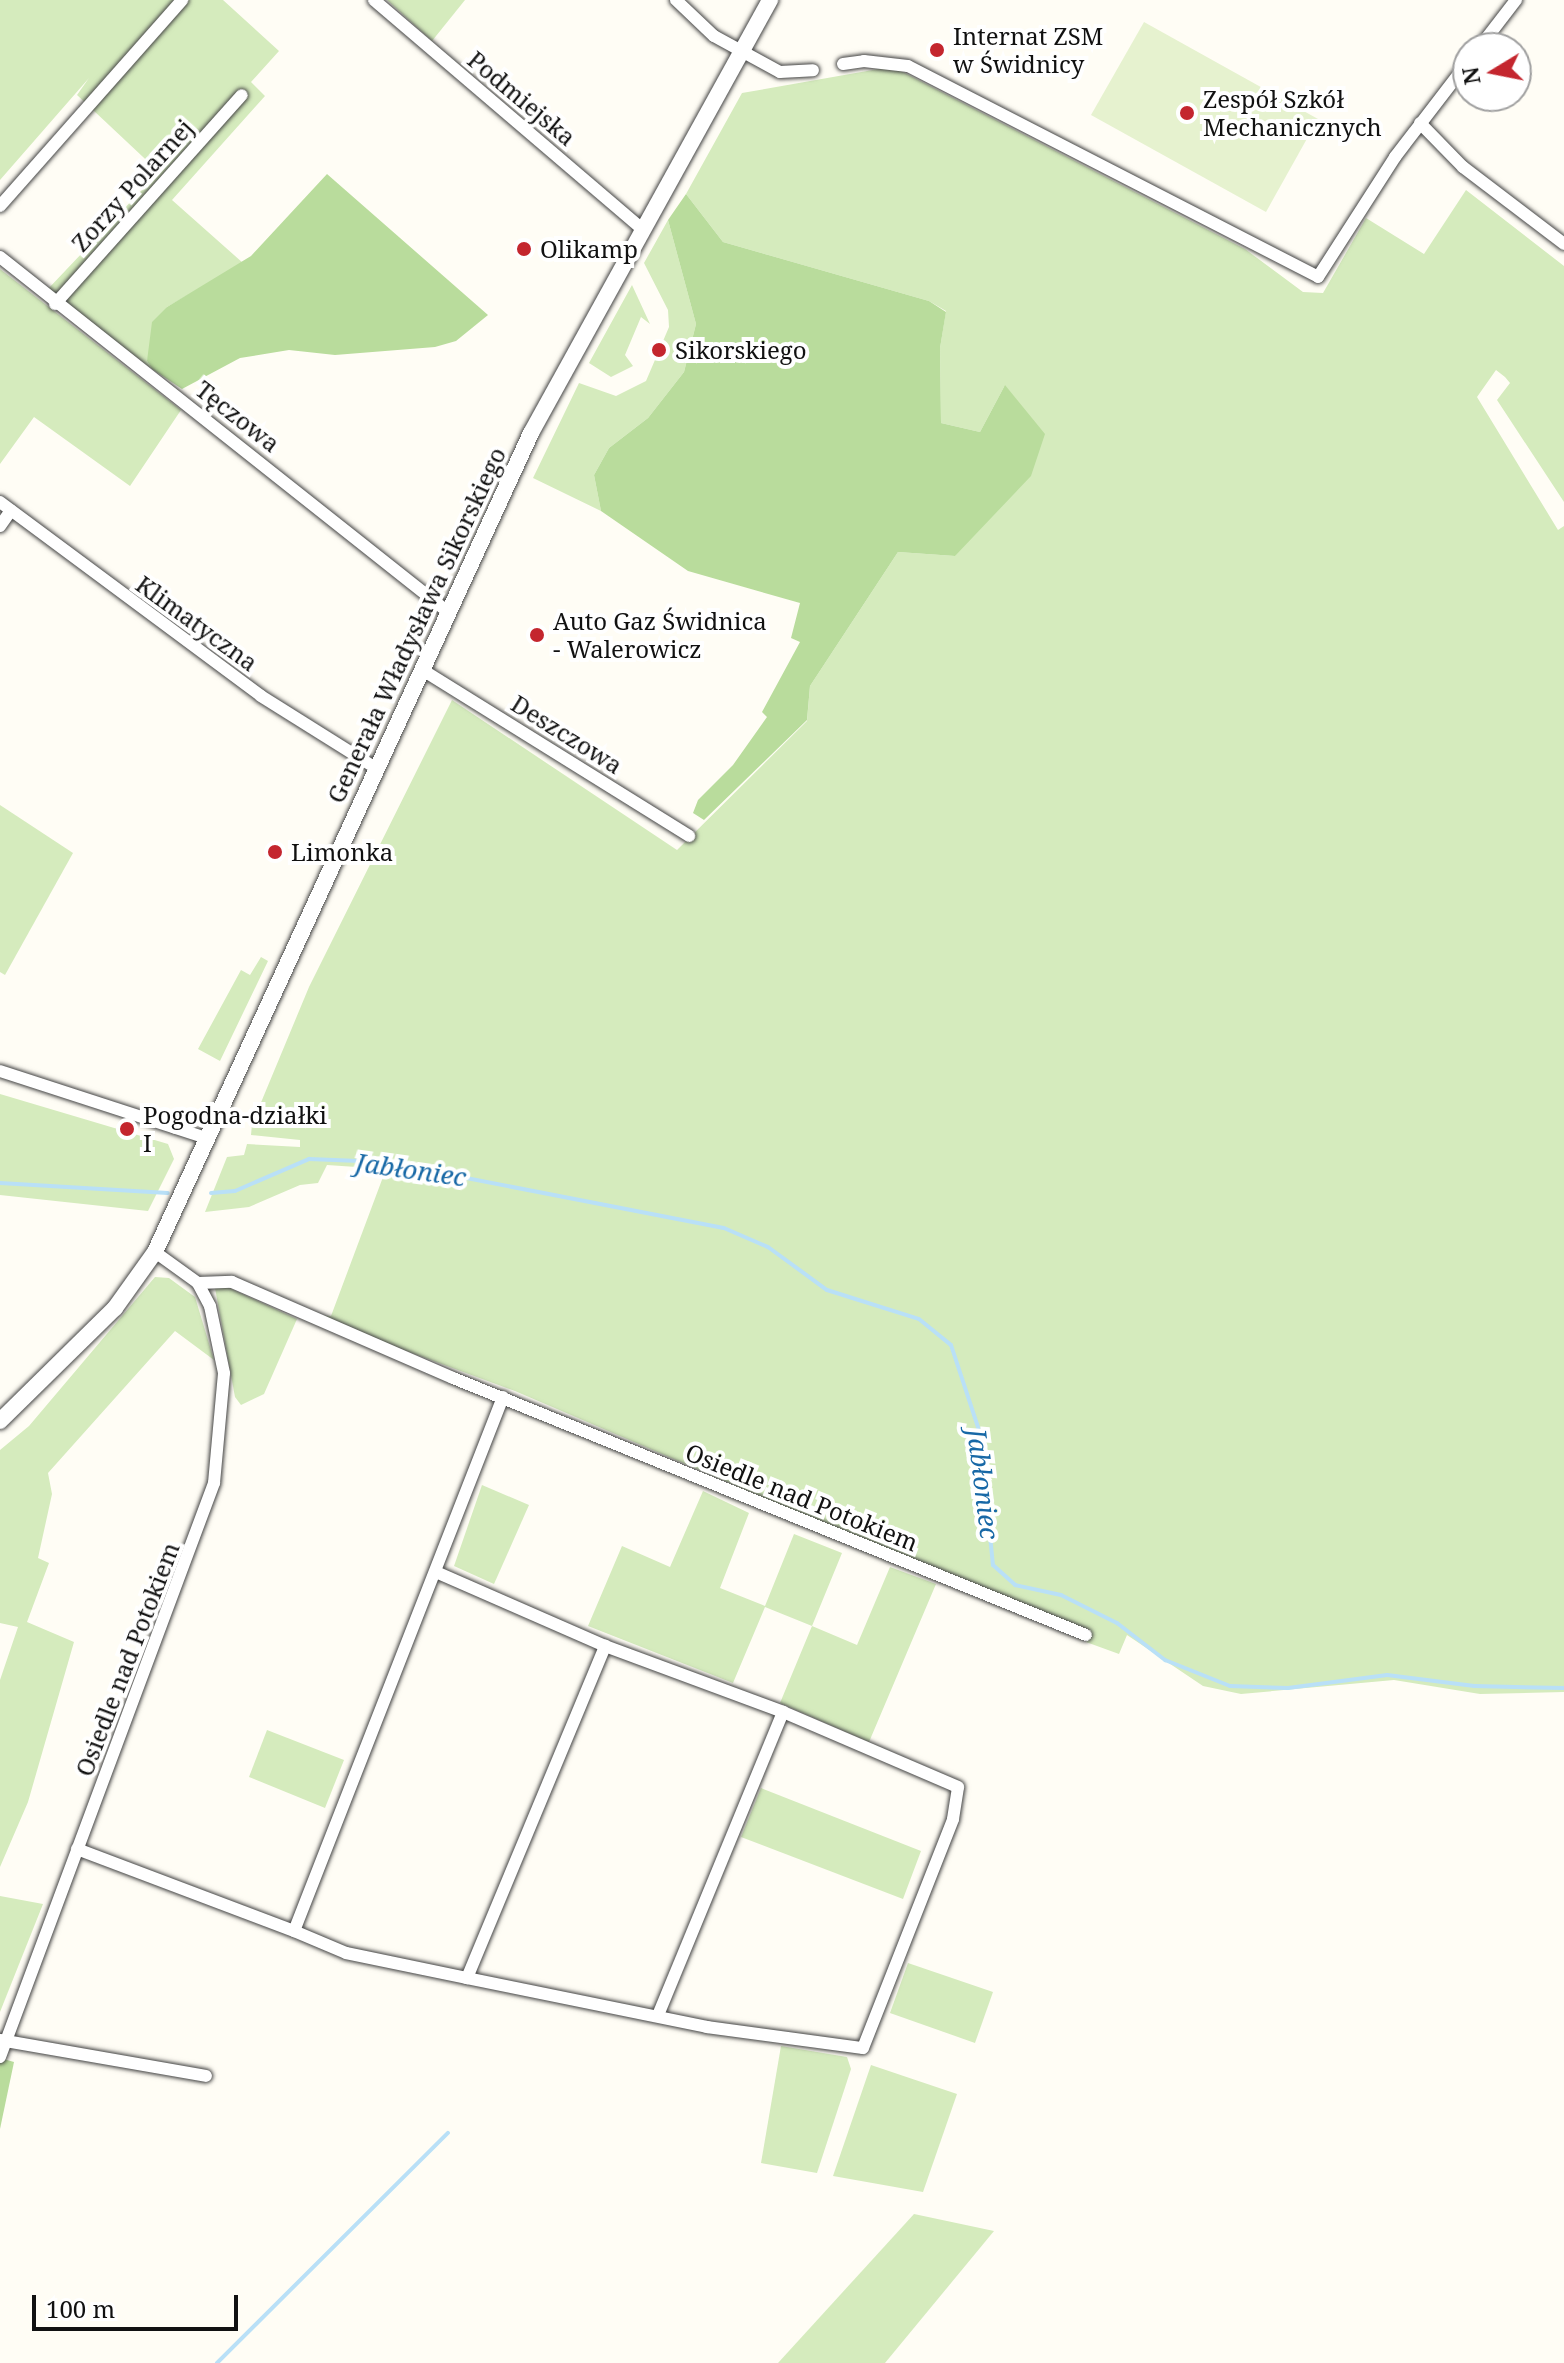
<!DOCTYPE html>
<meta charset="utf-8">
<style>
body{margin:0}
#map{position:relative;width:1564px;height:2363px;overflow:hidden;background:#fffdf5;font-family:"Noto Serif",serif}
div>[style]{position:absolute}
.green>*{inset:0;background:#d5ebbd}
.forest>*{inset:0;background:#b9dc9c}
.pitch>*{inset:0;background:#e6f2cf}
.stream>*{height:4px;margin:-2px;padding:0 2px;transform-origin:2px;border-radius:2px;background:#b9e0f7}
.roads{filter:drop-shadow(0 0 2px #444) drop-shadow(0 0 2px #444)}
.minor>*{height:12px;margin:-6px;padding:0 6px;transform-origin:6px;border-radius:6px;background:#fff}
.tertiary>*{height:16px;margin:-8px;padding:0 8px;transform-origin:8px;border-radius:8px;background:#fff}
.dots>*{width:22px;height:22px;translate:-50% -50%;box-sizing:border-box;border:4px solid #fff;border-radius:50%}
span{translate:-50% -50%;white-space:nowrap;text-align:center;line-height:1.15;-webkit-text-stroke:8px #fff;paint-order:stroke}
.poi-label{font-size:24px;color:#111}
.left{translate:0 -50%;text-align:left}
.street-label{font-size:24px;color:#111}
.water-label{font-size:26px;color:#1768a6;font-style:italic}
.north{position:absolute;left:1452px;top:32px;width:80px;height:80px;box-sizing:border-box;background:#fff;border:2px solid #a0a0a0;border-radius:50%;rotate:260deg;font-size:22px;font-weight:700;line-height:32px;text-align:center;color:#111}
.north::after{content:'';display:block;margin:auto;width:28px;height:36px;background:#c4262e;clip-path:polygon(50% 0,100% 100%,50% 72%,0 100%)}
.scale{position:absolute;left:32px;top:2295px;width:206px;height:36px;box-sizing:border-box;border:4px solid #111;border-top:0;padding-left:10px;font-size:24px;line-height:28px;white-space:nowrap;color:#111;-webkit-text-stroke:6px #fff;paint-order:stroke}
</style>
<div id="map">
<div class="green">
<div style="clip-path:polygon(0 0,223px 0,279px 51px,251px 82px,265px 96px,172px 200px,243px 263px,167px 307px,147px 361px,152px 369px,47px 290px,159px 172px,77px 95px,89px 78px,0 180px)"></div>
<div style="clip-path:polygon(387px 0,465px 0,432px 41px)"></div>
<div style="clip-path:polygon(884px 68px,901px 71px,1245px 249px,1303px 292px,1323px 293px,1366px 218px,1424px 254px,1466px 190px,1564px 266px,1564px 502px,1497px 400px,1510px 383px,1505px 377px,1496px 370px,1477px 397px,1558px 530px,1564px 526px,1564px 1692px,1480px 1694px,1394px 1680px,1241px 1694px,1203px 1686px,1127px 1635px,1119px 1654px,1086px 1642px,1090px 1630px,965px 1584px,515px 1391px,306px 1314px,331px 1316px,386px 1169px,327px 1165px,318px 1183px,300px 1185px,249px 1207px,205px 1212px,227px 1157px,244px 1155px,247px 1144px,300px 1147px,300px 1140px,251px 1135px,252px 1124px,309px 987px,452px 700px,677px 850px,807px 721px,810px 686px,898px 552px,955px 556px,1005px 385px,980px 432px,941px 423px,940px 348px,946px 311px,929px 301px,723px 242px,686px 194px,742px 93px)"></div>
<div style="clip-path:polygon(668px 220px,696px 324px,684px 372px,648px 418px,609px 448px,594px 475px,601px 511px,533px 478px,579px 383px,616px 396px,646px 381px,669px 327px,668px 310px,644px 263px)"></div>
<div style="clip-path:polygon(0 269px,181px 410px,130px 486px,34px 417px,0 464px)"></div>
<div style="clip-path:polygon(632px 285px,650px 324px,641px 317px,625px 355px,633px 366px,611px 377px,589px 363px)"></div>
<div style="clip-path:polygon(0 805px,73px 853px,5px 975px,0 972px)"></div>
<div style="clip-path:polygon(261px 957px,268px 961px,220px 1061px,198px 1049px,241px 970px,250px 975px)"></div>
<div style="clip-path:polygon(0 1094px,168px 1144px,174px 1159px,148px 1211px,0 1195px)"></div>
<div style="clip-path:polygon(155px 1277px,169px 1278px,195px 1297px,214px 1360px,175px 1331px,48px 1473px,52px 1494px,38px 1558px,49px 1563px,27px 1622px,74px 1642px,28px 1802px,0 1867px,0 1680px,18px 1627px,0 1623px,0 1450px,29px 1426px)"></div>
<div style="clip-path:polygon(227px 1287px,297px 1319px,264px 1394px,241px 1405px,235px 1397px,215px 1288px)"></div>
<div style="clip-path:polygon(482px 1485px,529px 1505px,494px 1584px,454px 1566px)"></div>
<div style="clip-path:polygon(703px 1491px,749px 1513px,720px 1588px,765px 1606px,794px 1534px,842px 1553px,812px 1626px,857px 1645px,890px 1567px,936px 1584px,869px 1742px,780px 1703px,812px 1626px,765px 1607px,733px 1683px,588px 1626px,622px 1546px,670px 1567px)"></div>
<div style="clip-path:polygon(267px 1730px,344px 1760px,325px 1808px,249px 1777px)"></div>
<div style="clip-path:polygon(761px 1788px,921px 1851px,903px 1899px,741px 1837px)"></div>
<div style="clip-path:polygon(0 1896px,43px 1904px,0 2012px)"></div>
<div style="clip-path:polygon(908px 1963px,993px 1992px,975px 2043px,890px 2013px)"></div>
<div style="clip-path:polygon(781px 2046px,847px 2057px,851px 2069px,817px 2173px,761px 2163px)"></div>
<div style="clip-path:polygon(871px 2065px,957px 2094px,923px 2192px,833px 2176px)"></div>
<div style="clip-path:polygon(914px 2214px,994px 2231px,885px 2363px,778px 2363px)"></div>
</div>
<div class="forest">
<div style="clip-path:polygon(327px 174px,488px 315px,456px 341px,435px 347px,335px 355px,289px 350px,240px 358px,182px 389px,152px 369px,147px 361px,152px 322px,167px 307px,251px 256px)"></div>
<div style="clip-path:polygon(686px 194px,723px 242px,929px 301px,946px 312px,940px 348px,941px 423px,980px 432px,1005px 385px,1045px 434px,1031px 476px,955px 556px,898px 552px,810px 686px,807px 720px,704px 820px,693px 813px,698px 800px,733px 765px,767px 717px,762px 712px,800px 642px,791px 638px,800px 603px,688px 571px,601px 511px,594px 475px,609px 448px,648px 418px,684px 372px,696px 324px,668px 220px)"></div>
<div style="clip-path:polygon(0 2058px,14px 2062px,0 2129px)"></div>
</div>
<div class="pitch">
<div style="clip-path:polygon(1144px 22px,1318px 119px,1266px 212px,1091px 115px)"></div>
</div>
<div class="stream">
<div style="left:0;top:1183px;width:168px;rotate:3.4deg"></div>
<div style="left:211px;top:1193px;width:24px;rotate:-5deg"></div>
<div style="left:235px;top:1191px;width:81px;rotate:-23.4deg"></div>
<div style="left:309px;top:1159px;width:75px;rotate:2.3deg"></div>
<div style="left:384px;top:1162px;width:346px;rotate:11deg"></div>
<div style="left:724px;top:1228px;width:48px;rotate:23.4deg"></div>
<div style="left:768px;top:1247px;width:73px;rotate:36.1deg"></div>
<div style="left:827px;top:1290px;width:96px;rotate:17.5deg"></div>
<div style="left:919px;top:1319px;width:41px;rotate:39.1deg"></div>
<div style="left:951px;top:1345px;width:93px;rotate:71.8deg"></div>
<div style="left:980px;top:1433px;width:133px;rotate:84.4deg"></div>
<div style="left:993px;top:1565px;width:30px;rotate:42deg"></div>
<div style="left:1015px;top:1585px;width:47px;rotate:12.3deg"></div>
<div style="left:1061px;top:1595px;width:63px;rotate:26.6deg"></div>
<div style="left:1117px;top:1623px;width:61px;rotate:37.6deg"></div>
<div style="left:1165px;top:1660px;width:70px;rotate:21.8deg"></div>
<div style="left:1230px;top:1686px;width:58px;rotate:2deg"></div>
<div style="left:1288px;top:1688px;width:100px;rotate:-7.5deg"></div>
<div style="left:1387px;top:1675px;width:88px;rotate:7.2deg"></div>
<div style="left:1474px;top:1686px;width:90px;rotate:1.3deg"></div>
<div style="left:217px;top:2363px;width:326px;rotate:-44.9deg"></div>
</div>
<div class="roads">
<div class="minor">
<div style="left:374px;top:0;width:353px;rotate:40.5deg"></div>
<div style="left:676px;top:0;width:52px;rotate:43.5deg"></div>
<div style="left:714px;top:36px;width:75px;rotate:28.6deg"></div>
<div style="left:780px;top:72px;width:33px;rotate:-3deg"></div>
<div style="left:1479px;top:48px;width:61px;rotate:-52.4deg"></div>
<div style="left:843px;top:64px;width:21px;rotate:-8deg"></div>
<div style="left:864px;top:61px;width:44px;rotate:6.5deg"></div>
<div style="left:908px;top:66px;width:461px;rotate:27.2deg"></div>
<div style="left:1318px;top:277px;width:143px;rotate:-57.3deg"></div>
<div style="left:1395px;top:157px;width:120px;rotate:-52.5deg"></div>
<div style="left:1420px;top:123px;width:62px;rotate:45.7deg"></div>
<div style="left:1463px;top:167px;width:127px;rotate:37.3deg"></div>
<div style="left:0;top:206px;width:275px;rotate:-48.5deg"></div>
<div style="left:0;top:257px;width:572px;rotate:38.39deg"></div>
<div style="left:55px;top:304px;width:280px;rotate:-48.2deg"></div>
<div style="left:0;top:502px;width:325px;rotate:36.6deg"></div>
<div style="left:261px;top:696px;width:136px;rotate:32.1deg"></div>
<div style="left:0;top:526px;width:19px;rotate:-55deg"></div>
<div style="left:421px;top:669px;width:316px;rotate:31.9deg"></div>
<div style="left:0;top:1071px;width:217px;rotate:18deg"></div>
<div style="left:198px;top:1283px;width:34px;rotate:-2deg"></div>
<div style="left:232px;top:1282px;width:241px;rotate:23.5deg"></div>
<div style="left:453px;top:1378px;width:683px;rotate:22.1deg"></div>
<div style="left:503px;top:1397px;width:573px;rotate:111.37deg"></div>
<div style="left:294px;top:1931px;width:56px;rotate:22.9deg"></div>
<div style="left:346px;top:1953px;width:124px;rotate:11.7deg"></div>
<div style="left:467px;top:1978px;width:245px;rotate:11.5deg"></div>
<div style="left:707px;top:2027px;width:157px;rotate:7.7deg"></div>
<div style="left:863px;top:2048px;width:246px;rotate:-68.5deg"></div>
<div style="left:953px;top:1819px;width:32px;rotate:-81deg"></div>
<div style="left:958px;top:1787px;width:190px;rotate:-156.8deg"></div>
<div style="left:438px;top:1573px;width:182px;rotate:23.6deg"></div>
<div style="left:605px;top:1646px;width:190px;rotate:20.3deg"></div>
<div style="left:783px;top:1712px;width:328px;rotate:112.4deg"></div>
<div style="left:77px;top:1849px;width:232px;rotate:20.7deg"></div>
<div style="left:467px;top:1978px;width:360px;rotate:-67.4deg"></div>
<div style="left:0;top:2040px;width:209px;rotate:9.9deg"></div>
<div style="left:0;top:2057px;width:613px;rotate:-69.55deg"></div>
<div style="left:214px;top:1483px;width:110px;rotate:-84.8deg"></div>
<div style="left:224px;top:1373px;width:68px;rotate:-101.8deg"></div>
<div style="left:210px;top:1306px;width:26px;rotate:-118deg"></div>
<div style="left:198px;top:1283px;width:53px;rotate:-144.2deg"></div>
</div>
<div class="tertiary">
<div style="left:0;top:1421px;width:161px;rotate:-44.5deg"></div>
<div style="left:115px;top:1308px;width:69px;rotate:-54.5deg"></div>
<div style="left:155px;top:1252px;width:901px;rotate:-65.34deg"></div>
<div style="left:531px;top:433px;width:495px;rotate:-61.1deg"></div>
</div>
</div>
<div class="dots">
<div style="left:937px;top:50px;background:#c4262e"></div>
<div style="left:1187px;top:113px;background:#c4262e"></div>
<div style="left:524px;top:249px;background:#c4262e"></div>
<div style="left:659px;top:350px;background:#c4262e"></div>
<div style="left:537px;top:635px;background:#c4262e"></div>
<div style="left:275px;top:852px;background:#c4262e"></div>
<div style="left:127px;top:1129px;background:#c4262e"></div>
</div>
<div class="poi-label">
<span class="left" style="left:953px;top:50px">Internat ZSM<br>w Świdnicy</span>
<span class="left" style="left:1203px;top:113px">Zespół Szkół<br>Mechanicznych</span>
<span class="left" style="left:540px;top:249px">Olikamp</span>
<span class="left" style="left:675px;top:350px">Sikorskiego</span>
<span class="left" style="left:553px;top:635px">Auto Gaz Świdnica<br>- Walerowicz</span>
<span class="left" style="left:291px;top:852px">Limonka</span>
<span class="left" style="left:143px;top:1129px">Pogodna-działki<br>I</span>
</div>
<div class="street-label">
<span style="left:522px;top:98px;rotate:40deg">Podmiejska</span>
<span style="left:132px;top:185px;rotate:-48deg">Zorzy Polarnej</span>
<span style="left:238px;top:416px;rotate:38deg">Tęczowa</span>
<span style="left:197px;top:623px;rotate:36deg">Klimatyczna</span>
<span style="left:416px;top:625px;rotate:-65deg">Generała Władysława Sikorskiego</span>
<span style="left:567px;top:734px;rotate:32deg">Deszczowa</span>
<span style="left:802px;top:1497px;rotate:22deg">Osiedle nad Potokiem</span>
<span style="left:127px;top:1659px;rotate:-69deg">Osiedle nad Potokiem</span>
</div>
<div class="water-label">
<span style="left:411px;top:1170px;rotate:8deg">Jabłoniec</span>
<span style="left:983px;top:1484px;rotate:83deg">Jabłoniec</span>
</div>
<div class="north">N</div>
<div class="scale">100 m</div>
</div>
